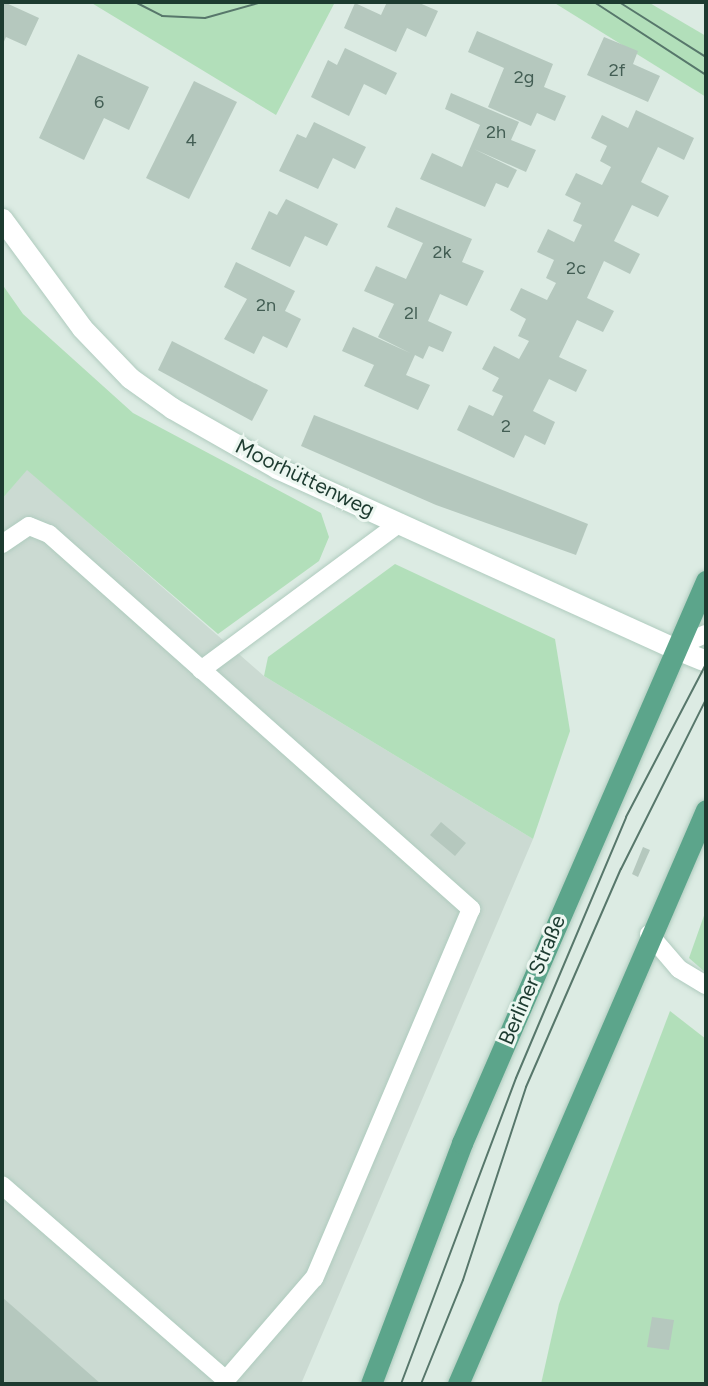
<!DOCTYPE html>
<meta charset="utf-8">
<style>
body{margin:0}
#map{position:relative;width:708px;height:1386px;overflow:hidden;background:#dcebe3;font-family:Figtree,sans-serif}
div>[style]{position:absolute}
.built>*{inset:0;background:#cbdad2}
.green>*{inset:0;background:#b2dfba}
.building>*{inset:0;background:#b5c8be}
.roads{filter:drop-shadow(0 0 2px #afcbbe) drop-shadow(0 0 2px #afcbbe)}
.service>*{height:18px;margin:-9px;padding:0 9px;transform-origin:9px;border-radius:9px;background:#fff}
.minor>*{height:21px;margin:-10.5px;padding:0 10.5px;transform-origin:10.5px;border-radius:10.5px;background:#fff}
.secondary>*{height:21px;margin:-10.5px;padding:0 10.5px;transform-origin:10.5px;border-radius:10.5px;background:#fff}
.primary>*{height:21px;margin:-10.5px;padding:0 10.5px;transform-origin:10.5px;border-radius:10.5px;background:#5ca58b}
.tram>*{height:2px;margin:-1px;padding:0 1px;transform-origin:1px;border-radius:1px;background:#57776b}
span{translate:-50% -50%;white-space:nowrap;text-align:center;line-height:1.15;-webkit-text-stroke:6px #edf7f1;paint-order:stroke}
.number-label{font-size:18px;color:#435e54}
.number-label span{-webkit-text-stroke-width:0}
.street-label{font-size:21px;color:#1d3b30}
.frame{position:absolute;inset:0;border:4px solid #1d3b30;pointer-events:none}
</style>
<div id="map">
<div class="built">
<div style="clip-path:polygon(27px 469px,264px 676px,533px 839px,301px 1384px,2px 1384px,2px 499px)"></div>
</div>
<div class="green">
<div style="clip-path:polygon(90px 2px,346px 2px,334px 4px,276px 115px)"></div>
<div style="clip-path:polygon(553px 2px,648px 2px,706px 36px,706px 97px)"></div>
<div style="clip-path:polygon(2px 284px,23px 314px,133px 413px,321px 513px,329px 537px,319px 561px,218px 634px,27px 470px,2px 499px)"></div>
<div style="clip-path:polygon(395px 564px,555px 639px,570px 731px,533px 839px,264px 676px,268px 657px)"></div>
<div style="clip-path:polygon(706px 910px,706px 973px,689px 958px)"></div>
<div style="clip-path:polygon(670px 1011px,706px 1039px,706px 1384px,541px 1384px,559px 1304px)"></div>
</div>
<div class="building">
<div style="clip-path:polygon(4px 2px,39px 18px,26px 46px,6px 37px,2px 46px)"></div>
<div style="clip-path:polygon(387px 2px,417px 2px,438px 11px,426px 37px,407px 28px,396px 52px,344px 28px,355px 3px,381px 15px)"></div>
<div style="clip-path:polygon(477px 31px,553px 64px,544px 87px,566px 96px,555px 121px,537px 113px,531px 126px,488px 107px,504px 68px,468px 52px)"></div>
<div style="clip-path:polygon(604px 37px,638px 51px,633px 64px,660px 76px,648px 102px,587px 75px)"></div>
<div style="clip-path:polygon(345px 48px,397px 73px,386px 95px,364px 84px,349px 116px,311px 97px,328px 60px,337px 65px)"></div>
<div style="clip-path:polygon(78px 54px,149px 87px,129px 130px,104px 118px,84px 160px,39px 138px)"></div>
<div style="clip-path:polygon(194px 81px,237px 102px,189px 199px,146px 178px)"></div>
<div style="clip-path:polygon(451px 93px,519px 122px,511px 140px,536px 150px,526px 172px,474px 149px,517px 170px,508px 188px,496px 183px,485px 207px,420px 179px,432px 153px,462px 167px,480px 125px,445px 109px)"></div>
<div style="clip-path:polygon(636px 110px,694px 138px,684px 160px,658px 147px,641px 182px,669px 196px,658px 217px,632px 205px,614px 241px,640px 254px,630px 274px,604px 261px,587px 298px,614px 311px,603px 332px,577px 320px,559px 357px,587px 370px,576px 392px,549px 379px,533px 411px,555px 422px,545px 445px,525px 435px,514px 458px,457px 430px,469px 405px,493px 416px,503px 396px,492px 391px,499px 378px,482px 369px,494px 346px,519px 359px,529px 341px,518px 336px,526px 319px,510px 310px,521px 288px,547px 300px,556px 283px,546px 278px,554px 260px,537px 252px,548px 229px,574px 242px,582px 225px,573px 221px,581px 203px,565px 195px,576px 173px,602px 185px,611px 167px,600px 161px,607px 146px,591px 138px,602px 115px,628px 128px)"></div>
<div style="clip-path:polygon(314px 122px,366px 147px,355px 169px,333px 158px,318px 189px,279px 171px,297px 134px,306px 138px)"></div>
<div style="clip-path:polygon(286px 199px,338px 224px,327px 246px,305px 236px,290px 267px,251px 249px,269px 211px,277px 215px)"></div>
<div style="clip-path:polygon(396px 207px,472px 239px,462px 262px,484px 271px,467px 306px,440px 294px,428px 321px,452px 332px,443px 352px,429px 346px,423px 359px,415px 355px,406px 375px,430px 385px,418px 410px,364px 386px,374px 365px,342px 351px,353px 327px,410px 353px,378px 337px,394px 304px,364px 291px,376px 266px,406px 279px,423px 243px,387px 227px)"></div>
<div style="clip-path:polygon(236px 262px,295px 291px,285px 311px,301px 319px,287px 348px,263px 336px,254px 354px,224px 339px,247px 299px,224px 287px)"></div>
<div style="clip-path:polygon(172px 341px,268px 390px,252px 421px,158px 370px)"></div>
<div style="clip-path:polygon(314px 415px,588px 524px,576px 555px,436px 505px,301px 446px)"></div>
<div style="clip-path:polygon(441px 822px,466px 843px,455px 856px,430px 835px)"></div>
<div style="clip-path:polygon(643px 847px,650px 850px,638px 877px,632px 874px)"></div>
<div style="clip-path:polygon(2px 1297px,101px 1384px,2px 1384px)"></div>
<div style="clip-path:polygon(652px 1317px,674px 1320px,669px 1350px,647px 1347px)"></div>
</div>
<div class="roads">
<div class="service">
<div style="left:2px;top:544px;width:32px;rotate:-34deg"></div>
<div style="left:29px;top:526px;width:22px;rotate:22deg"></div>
<div style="left:49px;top:534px;width:565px;rotate:41.63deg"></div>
<div style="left:471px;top:909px;width:401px;rotate:113deg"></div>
<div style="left:314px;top:1278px;width:135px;rotate:130.8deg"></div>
<div style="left:226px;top:1380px;width:297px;rotate:-139deg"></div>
<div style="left:674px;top:648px;width:35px;rotate:-24deg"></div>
<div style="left:201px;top:670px;width:247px;rotate:-36.5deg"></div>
<div style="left:649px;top:934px;width:46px;rotate:49.4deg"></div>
<div style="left:679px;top:969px;width:31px;rotate:31deg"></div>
</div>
<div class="minor">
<div style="left:2px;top:219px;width:135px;rotate:53.7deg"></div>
<div style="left:82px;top:328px;width:69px;rotate:46.2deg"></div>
<div style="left:130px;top:378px;width:52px;rotate:35.5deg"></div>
<div style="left:172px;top:408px;width:121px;rotate:29.7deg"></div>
<div style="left:277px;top:468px;width:436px;rotate:24.4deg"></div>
</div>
<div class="secondary">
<div style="left:674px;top:648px;width:35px;rotate:22deg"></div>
</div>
<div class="primary">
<div style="left:371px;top:1384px;width:258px;rotate:-69.3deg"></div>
<div style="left:462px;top:1143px;width:613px;rotate:-66.53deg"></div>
<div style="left:458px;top:1384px;width:625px;rotate:-66.63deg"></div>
</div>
</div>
<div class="tram">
<div style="left:135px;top:2px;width:30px;rotate:27deg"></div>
<div style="left:162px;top:16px;width:43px;rotate:2.7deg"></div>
<div style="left:205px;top:18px;width:59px;rotate:-15.7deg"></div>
<div style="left:594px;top:2px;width:134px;rotate:33.1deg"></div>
<div style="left:619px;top:2px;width:103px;rotate:32.3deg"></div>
<div style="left:401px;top:1384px;width:327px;rotate:-69.4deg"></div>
<div style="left:516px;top:1078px;width:283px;rotate:-67.1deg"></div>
<div style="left:626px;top:817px;width:173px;rotate:-62.4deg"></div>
<div style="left:421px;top:1384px;width:112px;rotate:-68deg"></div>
<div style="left:463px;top:1280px;width:203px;rotate:-71.9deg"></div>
<div style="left:526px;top:1087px;width:238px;rotate:-66.5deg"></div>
<div style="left:621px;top:869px;width:190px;rotate:-63.4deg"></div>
</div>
<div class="number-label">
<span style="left:617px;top:70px">2f</span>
<span style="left:524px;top:77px">2g</span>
<span style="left:99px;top:102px">6</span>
<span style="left:496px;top:132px">2h</span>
<span style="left:191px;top:140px">4</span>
<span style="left:442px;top:252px">2k</span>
<span style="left:576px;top:268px">2c</span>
<span style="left:266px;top:305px">2n</span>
<span style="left:411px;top:313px">2l</span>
<span style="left:506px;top:426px">2</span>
</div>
<div class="street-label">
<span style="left:305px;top:478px;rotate:26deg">Moorhüttenweg</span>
<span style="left:532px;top:980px;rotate:-67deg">Berliner Straße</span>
</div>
<div class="frame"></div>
</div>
